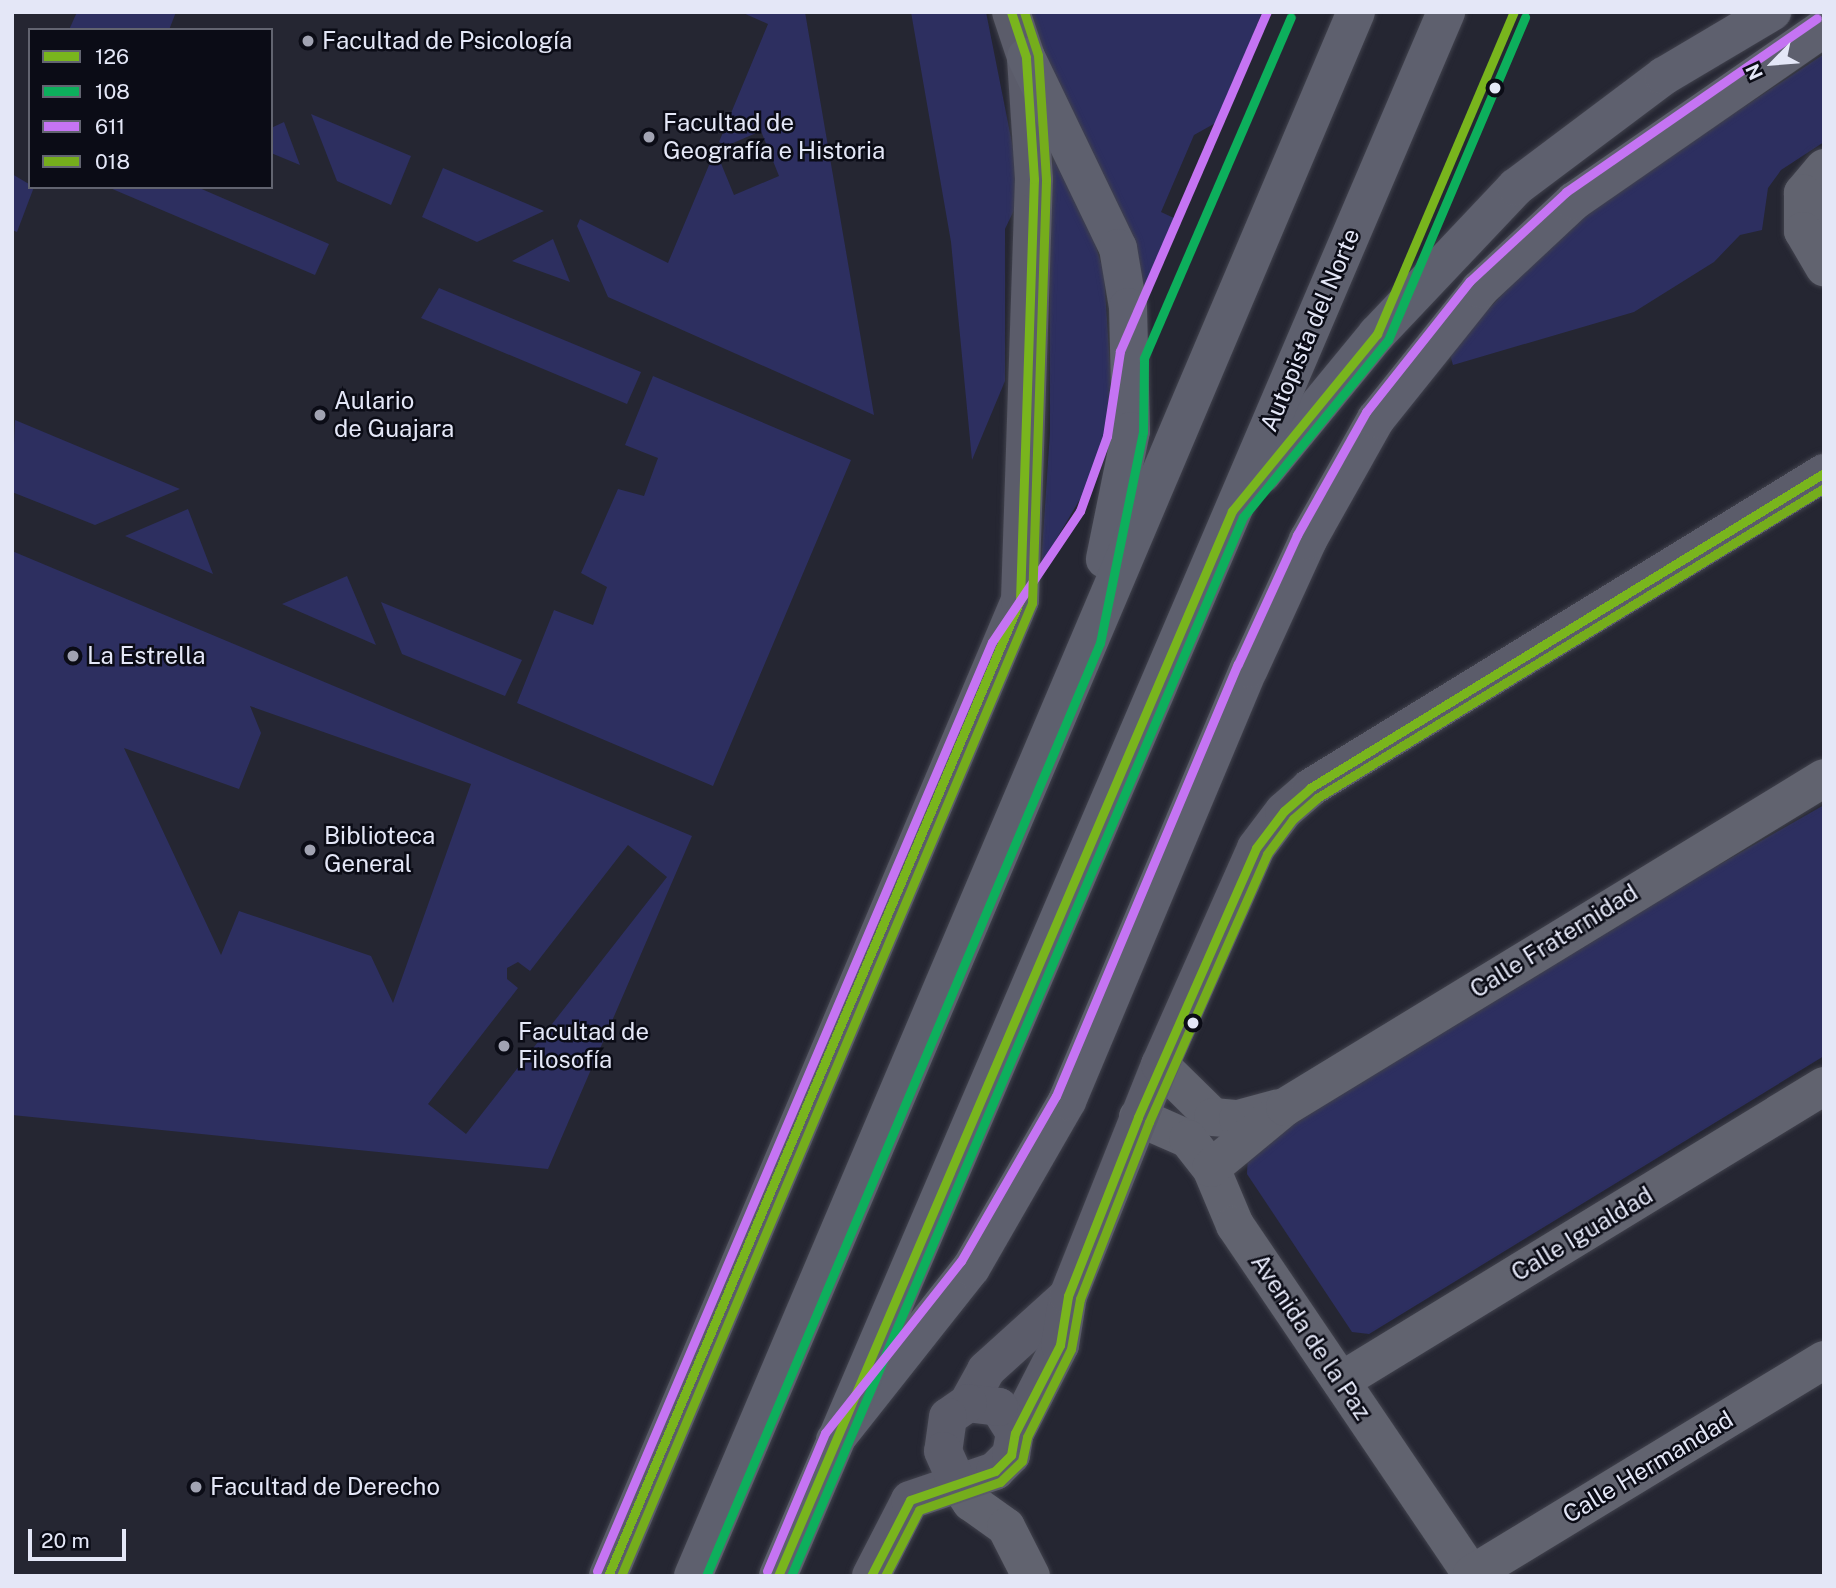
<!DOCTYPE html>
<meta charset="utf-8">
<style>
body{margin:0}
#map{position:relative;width:1836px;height:1588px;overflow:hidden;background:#252632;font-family:"Public Sans",sans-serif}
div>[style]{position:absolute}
.green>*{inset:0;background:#2d2f60}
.roads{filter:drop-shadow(0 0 2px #41424d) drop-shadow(0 0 2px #41424d)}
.street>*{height:38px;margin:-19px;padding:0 19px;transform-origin:19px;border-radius:19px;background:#61636f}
.secondary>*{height:38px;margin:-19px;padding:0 19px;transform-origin:19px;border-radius:19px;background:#5b5c6a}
.highway>*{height:38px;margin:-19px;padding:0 19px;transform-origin:19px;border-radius:19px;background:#5e606e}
.bus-1>*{height:9px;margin:-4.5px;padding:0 4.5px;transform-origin:4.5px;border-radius:4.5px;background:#79b51d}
.bus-2>*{height:9px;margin:-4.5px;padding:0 4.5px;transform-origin:4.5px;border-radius:4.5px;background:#0daf5c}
.bus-3>*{height:9px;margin:-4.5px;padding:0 4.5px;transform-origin:4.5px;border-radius:4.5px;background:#c574f3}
.bus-4>*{height:9px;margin:-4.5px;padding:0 4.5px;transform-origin:4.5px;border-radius:4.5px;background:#75ad1c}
.dots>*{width:19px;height:19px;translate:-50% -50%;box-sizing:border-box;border:4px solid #0b0c16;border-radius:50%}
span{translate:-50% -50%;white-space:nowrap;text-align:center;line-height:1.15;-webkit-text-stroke:5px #0b0c16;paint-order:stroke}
.poi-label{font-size:24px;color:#e4e7f7}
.left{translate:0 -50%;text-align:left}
.street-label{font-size:24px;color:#e4e7f7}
.frame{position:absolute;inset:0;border:14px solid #e4e7f7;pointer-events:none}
.legend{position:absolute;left:28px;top:28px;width:245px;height:161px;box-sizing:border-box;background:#0b0c16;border:2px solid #626470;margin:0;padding:9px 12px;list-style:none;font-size:21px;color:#e4e7f7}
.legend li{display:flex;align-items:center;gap:14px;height:35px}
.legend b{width:35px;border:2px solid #626470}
.north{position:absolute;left:1738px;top:28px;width:70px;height:70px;-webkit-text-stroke:5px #0b0c16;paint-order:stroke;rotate:245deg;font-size:19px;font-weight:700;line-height:28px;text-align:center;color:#e4e7f7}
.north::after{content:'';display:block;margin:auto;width:24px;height:32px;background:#e4e7f7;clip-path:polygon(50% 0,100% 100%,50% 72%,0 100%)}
.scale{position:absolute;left:28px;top:1529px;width:98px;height:32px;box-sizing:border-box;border:4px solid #e4e7f7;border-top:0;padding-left:9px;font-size:21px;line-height:24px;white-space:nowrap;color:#e4e7f7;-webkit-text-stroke:5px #0b0c16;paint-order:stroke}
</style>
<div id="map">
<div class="green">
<div style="clip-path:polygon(77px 12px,176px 12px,169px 30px,69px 30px)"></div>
<div style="clip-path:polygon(741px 12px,805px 12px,874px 415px,608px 297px,577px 226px,580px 219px,668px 263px,712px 158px,720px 161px,734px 195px,779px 176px,761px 131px,726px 146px,719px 142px,768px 24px)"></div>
<div style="clip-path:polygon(911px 12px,986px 12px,1017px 168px,1016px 206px,1005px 229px,1005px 381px,972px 460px,951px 242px)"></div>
<div style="clip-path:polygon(1027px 12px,1262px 12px,1219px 121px,1194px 135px,1161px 212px,1176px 219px,1142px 299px)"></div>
<div style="clip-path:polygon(1824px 54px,1824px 142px,1781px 170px,1768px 188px,1762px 230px,1740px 235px,1714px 262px,1634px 312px,1453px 365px,1449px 351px,1546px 248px,1600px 202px)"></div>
<div style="clip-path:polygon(311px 114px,411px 156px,391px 205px,337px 181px)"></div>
<div style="clip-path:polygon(284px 122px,300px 165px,271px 153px,271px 128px)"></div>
<div style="clip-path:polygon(1055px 157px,1089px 222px,1104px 274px,1113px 411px,1086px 489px,1041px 565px,1050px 432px,1050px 170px)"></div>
<div style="clip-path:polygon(443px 168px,544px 211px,477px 242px,422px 217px)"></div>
<div style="clip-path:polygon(12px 174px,34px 187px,17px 232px,12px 230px)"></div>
<div style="clip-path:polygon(197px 187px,329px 244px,315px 275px,110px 188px)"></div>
<div style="clip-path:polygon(553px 239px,570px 282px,512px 261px)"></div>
<div style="clip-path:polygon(439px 288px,641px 372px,627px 404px,421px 318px)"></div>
<div style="clip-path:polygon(653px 376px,851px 460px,713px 786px,517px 703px,554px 610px,593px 625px,607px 587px,581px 573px,618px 489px,644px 496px,658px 458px,625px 445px)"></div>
<div style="clip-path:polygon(15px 420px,180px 489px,95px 525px,12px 492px)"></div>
<div style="clip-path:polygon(188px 509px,213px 574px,125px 536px)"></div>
<div style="clip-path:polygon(evenodd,12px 551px,692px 836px,548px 1169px,12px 1115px,12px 551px,250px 706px,471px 784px,393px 1003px,371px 956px,239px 911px,221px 955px,124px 748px,239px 789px,261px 733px,250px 706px,12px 551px,628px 845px,667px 877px,466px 1134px,428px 1104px,518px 988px,507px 979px,507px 968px,518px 962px,530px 971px,628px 845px)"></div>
<div style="clip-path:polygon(347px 576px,376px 645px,282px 604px)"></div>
<div style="clip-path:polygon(381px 602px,522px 660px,505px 696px,402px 654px)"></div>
<div style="clip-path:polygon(1824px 805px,1824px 1056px,1369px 1334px,1352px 1332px,1247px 1174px,1248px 1152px,1631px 915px)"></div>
</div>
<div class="roads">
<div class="street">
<div style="left:1824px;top:168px;width:33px;rotate:130deg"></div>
<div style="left:1803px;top:193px;width:38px;rotate:90deg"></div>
<div style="left:1803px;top:231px;width:42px;rotate:59.7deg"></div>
<div style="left:1160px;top:1065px;width:74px;rotate:44.5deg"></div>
<div style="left:1213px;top:1117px;width:25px;rotate:5deg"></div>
<div style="left:1238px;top:1119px;width:42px;rotate:-15deg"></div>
<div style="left:1138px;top:1117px;width:55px;rotate:23.7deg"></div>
<div style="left:1188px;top:1139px;width:37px;rotate:52deg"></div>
<div style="left:1211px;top:1168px;width:62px;rotate:67.2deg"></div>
<div style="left:1235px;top:1225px;width:424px;rotate:55.9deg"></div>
<div style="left:1211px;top:1168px;width:96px;rotate:-39.5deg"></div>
<div style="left:1285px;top:1107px;width:631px;rotate:-31.4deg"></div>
<div style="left:1341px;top:1381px;width:566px;rotate:-31.42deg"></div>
<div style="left:956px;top:1480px;width:27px;rotate:56deg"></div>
<div style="left:971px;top:1502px;width:43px;rotate:35.5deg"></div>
<div style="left:1006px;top:1527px;width:55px;rotate:63deg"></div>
<div style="left:1472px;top:1574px;width:412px;rotate:-31.3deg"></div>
</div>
<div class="secondary">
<div style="left:968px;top:1403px;width:38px;rotate:-61deg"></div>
<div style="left:986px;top:1370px;width:110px;rotate:-42.1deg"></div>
<div style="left:1015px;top:1433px;width:99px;rotate:-62.9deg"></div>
<div style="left:1060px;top:1345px;width:50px;rotate:-80.7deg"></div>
<div style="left:1068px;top:1296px;width:249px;rotate:-68.3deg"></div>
<div style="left:1160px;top:1065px;width:237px;rotate:-66.1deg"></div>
<div style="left:1256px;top:848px;width:46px;rotate:-52.9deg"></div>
<div style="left:1284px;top:811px;width:35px;rotate:-41deg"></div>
<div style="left:1310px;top:788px;width:603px;rotate:-31.5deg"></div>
<div style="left:608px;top:1576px;width:1059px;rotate:-67.11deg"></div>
<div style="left:1020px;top:600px;width:421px;rotate:-88.1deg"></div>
<div style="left:1034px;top:179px;width:122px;rotate:-93.8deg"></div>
<div style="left:1026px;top:57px;width:47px;rotate:-108.4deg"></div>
<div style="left:871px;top:1576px;width:85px;rotate:-62.8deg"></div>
<div style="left:910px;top:1500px;width:90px;rotate:-18.8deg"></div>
<div style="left:995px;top:1471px;width:23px;rotate:-45deg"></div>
<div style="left:1011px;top:1455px;width:22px;rotate:-80deg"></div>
<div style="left:1015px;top:1433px;width:31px;rotate:-122deg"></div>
<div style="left:999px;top:1407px;width:31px;rotate:-173deg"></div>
<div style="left:968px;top:1403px;width:24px;rotate:145deg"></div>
<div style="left:948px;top:1417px;width:34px;rotate:98deg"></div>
<div style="left:943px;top:1451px;width:32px;rotate:66deg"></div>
</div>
<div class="highway">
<div style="left:1026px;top:57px;width:212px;rotate:64.3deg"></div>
<div style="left:1118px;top:248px;width:60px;rotate:80.4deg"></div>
<div style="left:1128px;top:307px;width:124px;rotate:88.6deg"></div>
<div style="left:1131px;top:431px;width:131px;rotate:101.5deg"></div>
<div style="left:1262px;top:474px;width:181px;rotate:-50.6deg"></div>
<div style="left:1377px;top:334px;width:202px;rotate:-46.6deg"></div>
<div style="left:1516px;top:187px;width:185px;rotate:-36.9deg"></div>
<div style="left:1664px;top:76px;width:126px;rotate:-30.7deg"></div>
<div style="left:835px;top:1440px;width:219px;rotate:-51.7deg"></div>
<div style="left:971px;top:1268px;width:193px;rotate:-60.1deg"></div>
<div style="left:1067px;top:1101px;width:469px;rotate:-67.2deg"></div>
<div style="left:1249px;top:669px;width:142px;rotate:-65.4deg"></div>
<div style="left:1308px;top:540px;width:139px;rotate:-60.7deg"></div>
<div style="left:1376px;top:419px;width:166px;rotate:-51.3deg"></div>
<div style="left:1480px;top:289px;width:129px;rotate:-43.1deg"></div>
<div style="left:1574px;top:201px;width:304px;rotate:-34.7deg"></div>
<div style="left:693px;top:1576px;width:1699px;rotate:-67.03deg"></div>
<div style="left:778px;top:1576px;width:1701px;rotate:-66.87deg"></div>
</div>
</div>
<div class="bus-1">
<div style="left:608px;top:1576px;width:1059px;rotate:-67.11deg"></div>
<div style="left:1020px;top:600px;width:421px;rotate:-88.1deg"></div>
<div style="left:1034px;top:179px;width:122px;rotate:-93.8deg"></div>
<div style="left:1026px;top:57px;width:47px;rotate:-108.4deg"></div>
<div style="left:778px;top:1576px;width:1158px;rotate:-66.91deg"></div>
<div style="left:1232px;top:511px;width:229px;rotate:-50.7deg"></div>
<div style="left:1377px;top:334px;width:350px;rotate:-67deg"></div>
<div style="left:871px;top:1576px;width:85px;rotate:-62.8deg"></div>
<div style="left:910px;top:1500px;width:90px;rotate:-18.8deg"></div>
<div style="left:995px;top:1471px;width:23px;rotate:-45deg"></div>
<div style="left:1011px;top:1455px;width:22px;rotate:-80deg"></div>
<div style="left:1015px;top:1433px;width:99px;rotate:-62.9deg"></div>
<div style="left:1060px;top:1345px;width:50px;rotate:-80.7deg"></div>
<div style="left:1068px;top:1296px;width:192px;rotate:-68.6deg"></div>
<div style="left:1138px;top:1117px;width:294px;rotate:-66.3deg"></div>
<div style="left:1256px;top:848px;width:46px;rotate:-52.9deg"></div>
<div style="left:1284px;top:811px;width:35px;rotate:-41deg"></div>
<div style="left:1310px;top:788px;width:603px;rotate:-31.5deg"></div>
</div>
<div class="bus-2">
<div style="left:706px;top:1576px;width:1013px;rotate:-67.11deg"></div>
<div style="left:1100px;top:643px;width:215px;rotate:-78.5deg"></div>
<div style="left:1143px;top:432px;width:74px;rotate:-89.2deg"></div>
<div style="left:1144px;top:358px;width:371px;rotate:-66.7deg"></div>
<div style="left:791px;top:1576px;width:1151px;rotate:-66.89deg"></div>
<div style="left:1243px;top:517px;width:229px;rotate:-50.7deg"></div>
<div style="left:1388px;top:340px;width:351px;rotate:-67deg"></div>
</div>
<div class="bus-3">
<div style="left:597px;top:1571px;width:1009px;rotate:-66.97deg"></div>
<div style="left:992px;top:642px;width:158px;rotate:-56.1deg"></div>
<div style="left:1080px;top:511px;width:80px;rotate:-70.2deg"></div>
<div style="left:1107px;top:436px;width:86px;rotate:-81.3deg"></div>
<div style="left:1120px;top:351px;width:369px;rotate:-66.6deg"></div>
<div style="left:767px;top:1571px;width:150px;rotate:-67.2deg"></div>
<div style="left:825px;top:1433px;width:219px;rotate:-51.7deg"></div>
<div style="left:961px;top:1261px;width:190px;rotate:-60.1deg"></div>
<div style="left:1056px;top:1096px;width:469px;rotate:-67.2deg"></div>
<div style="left:1238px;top:664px;width:142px;rotate:-65.4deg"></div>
<div style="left:1297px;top:535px;width:141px;rotate:-60.7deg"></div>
<div style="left:1366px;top:412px;width:167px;rotate:-51.6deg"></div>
<div style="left:1470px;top:281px;width:131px;rotate:-42.8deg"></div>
<div style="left:1566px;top:192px;width:305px;rotate:-34.7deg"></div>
</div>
<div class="bus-4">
<div style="left:621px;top:1576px;width:1056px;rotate:-67.1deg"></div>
<div style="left:1032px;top:603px;width:424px;rotate:-88.1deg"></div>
<div style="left:1046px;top:179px;width:124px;rotate:-93.7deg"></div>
<div style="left:1038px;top:55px;width:45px;rotate:-108deg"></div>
<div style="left:885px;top:1576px;width:74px;rotate:-62.7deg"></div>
<div style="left:919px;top:1510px;width:86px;rotate:-19.1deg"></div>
<div style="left:1000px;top:1482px;width:30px;rotate:-44deg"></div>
<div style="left:1022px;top:1461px;width:25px;rotate:-78deg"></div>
<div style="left:1027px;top:1437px;width:98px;rotate:-63.4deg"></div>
<div style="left:1071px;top:1349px;width:51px;rotate:-79.8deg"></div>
<div style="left:1080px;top:1299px;width:190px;rotate:-68.7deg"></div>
<div style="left:1149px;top:1122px;width:293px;rotate:-66.2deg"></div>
<div style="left:1267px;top:854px;width:44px;rotate:-53.4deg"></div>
<div style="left:1293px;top:819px;width:32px;rotate:-41deg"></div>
<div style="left:1317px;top:798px;width:594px;rotate:-31.44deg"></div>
</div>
<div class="dots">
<div style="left:308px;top:41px;background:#a1a3b2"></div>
<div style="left:1495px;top:88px;background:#e4e7f7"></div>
<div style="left:649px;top:137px;background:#a1a3b2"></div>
<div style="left:320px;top:415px;background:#a1a3b2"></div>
<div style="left:73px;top:656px;background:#a1a3b2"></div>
<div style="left:310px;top:850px;background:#a1a3b2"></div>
<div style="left:1193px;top:1023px;background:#e4e7f7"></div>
<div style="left:504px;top:1046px;background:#a1a3b2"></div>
<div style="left:196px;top:1487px;background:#a1a3b2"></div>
</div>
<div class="poi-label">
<span class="left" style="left:322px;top:41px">Facultad de Psicología</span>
<span class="left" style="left:663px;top:137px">Facultad de<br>Geografía e Historia</span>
<span class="left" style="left:334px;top:415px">Aulario<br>de Guajara</span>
<span class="left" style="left:87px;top:656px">La Estrella</span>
<span class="left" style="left:324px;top:850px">Biblioteca<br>General</span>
<span class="left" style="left:518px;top:1046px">Facultad de<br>Filosofía</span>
<span class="left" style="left:210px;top:1487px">Facultad de Derecho</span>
</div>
<div class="street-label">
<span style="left:1310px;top:330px;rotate:-67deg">Autopista del Norte</span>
<span style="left:1554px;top:941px;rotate:-32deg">Calle Fraternidad</span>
<span style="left:1582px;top:1234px;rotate:-31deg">Calle Igualdad</span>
<span style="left:1311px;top:1337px;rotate:56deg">Avenida de la Paz</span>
<span style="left:1648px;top:1467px;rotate:-31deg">Calle Hermandad</span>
</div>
<div class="frame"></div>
<ul class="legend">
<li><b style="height:9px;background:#79b51d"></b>126</li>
<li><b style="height:9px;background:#0daf5c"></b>108</li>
<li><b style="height:9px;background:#c574f3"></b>611</li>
<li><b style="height:9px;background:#75ad1c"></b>018</li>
</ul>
<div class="north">N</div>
<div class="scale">20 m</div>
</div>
